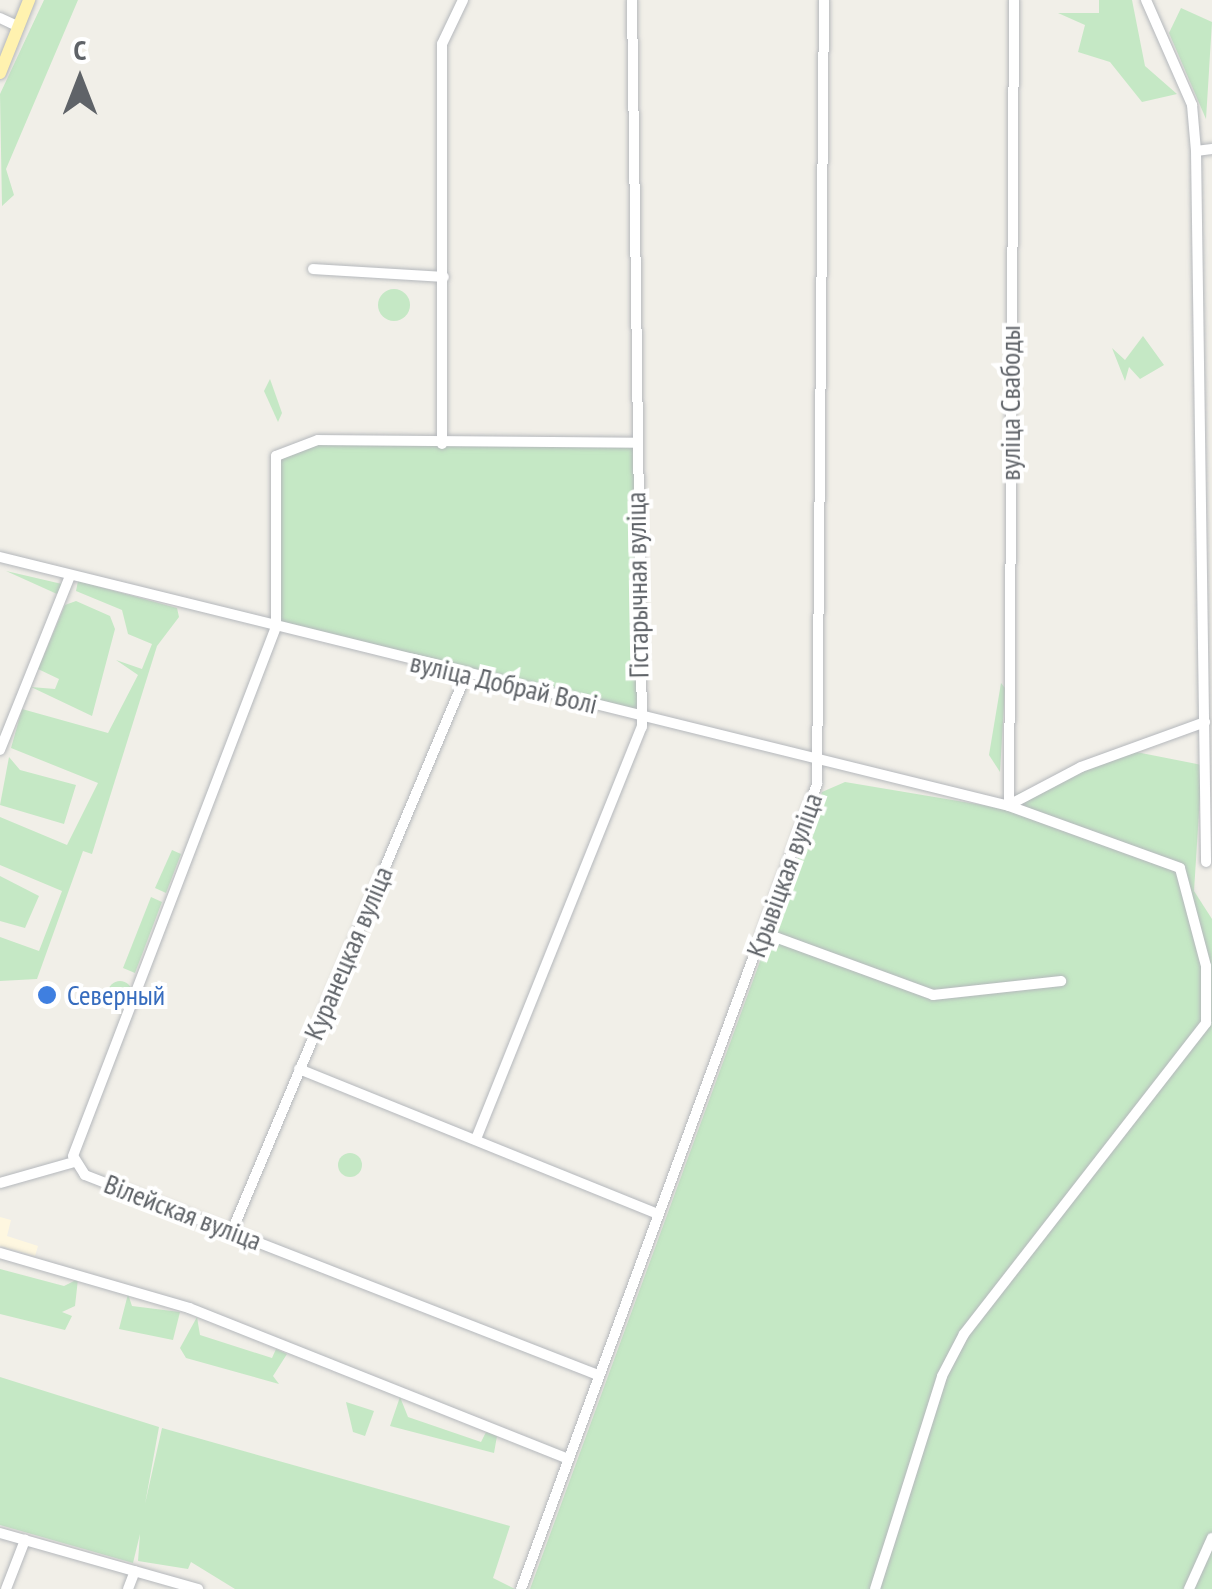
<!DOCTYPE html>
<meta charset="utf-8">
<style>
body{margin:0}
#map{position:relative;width:1212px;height:1589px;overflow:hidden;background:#f1efe8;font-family:"PT Sans Narrow",sans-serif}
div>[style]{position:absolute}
.commercial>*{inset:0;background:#fef7e0}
.green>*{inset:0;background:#c5e8c5}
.round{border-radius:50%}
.roads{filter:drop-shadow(0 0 2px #b5b8bc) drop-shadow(0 0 2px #b5b8bc)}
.minor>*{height:10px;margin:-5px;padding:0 5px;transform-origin:5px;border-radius:5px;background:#fff}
.major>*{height:12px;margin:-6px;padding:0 6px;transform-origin:6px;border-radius:6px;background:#fff2af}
.dots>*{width:28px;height:28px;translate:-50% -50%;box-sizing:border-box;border:5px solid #fff;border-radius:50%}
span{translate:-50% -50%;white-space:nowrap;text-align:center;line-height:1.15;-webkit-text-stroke:8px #fff;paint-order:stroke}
.street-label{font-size:28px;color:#5f6368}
.shop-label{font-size:28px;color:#366cbe}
.left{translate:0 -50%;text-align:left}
.north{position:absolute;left:30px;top:30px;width:100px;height:100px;-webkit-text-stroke:8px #fff;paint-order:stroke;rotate:0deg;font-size:28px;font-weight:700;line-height:40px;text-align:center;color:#5f6368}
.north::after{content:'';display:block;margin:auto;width:35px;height:45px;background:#5f6368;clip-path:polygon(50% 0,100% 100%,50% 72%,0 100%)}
</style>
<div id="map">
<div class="commercial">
<div style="clip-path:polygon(0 1217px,11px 1220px,7px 1236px,38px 1246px,35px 1256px,0 1246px)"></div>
</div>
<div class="green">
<div style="clip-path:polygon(44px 0,78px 0,6px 169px,14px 195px,2px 206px,0 94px)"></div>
<div style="clip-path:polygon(1099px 0,1132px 0,1145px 66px,1177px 94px,1142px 102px,1110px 62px,1078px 52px,1085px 25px,1058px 13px,1099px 13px)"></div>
<div style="clip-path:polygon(1181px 8px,1212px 22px,1206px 119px,1169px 33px)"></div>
<div class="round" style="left:378px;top:289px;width:32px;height:32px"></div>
<div style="clip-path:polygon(1143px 336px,1164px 365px,1140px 379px,1129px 367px,1125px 381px,1112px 348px,1125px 360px)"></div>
<div style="clip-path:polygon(270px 379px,282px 413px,278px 422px,264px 391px)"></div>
<div style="clip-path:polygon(318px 440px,635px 443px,641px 715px,276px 627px,276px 456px)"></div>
<div style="clip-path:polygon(6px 571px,62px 584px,57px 594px)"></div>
<div style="clip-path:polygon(78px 581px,177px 608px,179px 617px,157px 646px,92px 854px,83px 851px,37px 979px,0 981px,0 937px,39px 951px,62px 891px,0 865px,0 817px,67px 845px,98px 783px,11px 748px,22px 709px,108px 733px,138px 675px,116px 660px,142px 669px,152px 644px,128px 634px,122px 610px,76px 591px)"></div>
<div style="clip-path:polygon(76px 601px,110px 616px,115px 629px,92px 716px,31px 687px,55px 689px,59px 679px,38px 669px,65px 605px)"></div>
<div style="clip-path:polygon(1001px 683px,1005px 688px,1000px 772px,989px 755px)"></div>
<div style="clip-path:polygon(1131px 751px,1202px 765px,1194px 891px,1212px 919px,1212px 1589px,530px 1589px,822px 792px,845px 782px,1024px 812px,1009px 806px,1017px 794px)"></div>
<div style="clip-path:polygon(9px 757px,20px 770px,76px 785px,64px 824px,0 805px)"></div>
<div style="clip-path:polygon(172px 850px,181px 854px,166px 893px,155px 888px)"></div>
<div style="clip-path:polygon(0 876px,39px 896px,25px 928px,0 921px)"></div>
<div style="clip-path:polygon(151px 897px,162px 902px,135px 973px,123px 968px)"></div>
<div class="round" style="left:108px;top:981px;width:24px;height:24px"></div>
<div class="round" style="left:338px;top:1153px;width:24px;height:24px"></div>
<div style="clip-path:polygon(0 1269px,64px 1286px,78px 1279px,75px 1306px,62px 1312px,72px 1316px,65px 1330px,0 1314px)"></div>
<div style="clip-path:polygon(128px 1294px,132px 1306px,180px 1312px,173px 1340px,119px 1329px)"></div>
<div style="clip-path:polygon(197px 1317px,200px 1335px,272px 1358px,276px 1349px,287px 1354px,273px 1376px,279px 1384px,186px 1358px,180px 1348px)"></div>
<div style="clip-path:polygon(0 1377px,159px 1427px,145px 1504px,162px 1428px,510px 1526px,493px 1578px,515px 1589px,235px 1589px,191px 1562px,188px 1569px,138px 1561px,140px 1534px,133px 1563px,0 1525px)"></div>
<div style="clip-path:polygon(400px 1397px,408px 1417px,481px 1442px,486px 1432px,497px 1436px,494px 1453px,390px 1426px)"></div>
<div style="clip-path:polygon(346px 1402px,374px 1411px,365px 1436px,353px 1432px)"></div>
</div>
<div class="roads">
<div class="minor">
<div style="left:1146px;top:0;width:115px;rotate:66.3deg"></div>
<div style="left:1192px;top:105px;width:46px;rotate:85deg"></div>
<div style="left:1196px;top:151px;width:711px;rotate:89.19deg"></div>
<div style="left:0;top:18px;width:21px;rotate:25deg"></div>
<div style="left:1196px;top:151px;width:16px;rotate:-7deg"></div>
<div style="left:313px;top:269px;width:131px;rotate:3.5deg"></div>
<div style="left:442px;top:444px;width:400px;rotate:-90deg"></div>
<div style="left:442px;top:44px;width:49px;rotate:-64.5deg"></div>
<div style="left:0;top:557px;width:1039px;rotate:13.86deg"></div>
<div style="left:1009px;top:806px;width:182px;rotate:19.9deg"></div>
<div style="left:0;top:750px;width:188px;rotate:-68.1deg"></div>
<div style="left:1009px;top:805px;width:81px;rotate:-27.8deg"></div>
<div style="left:1081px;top:767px;width:132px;rotate:-19.9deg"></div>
<div style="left:1009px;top:806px;width:806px;rotate:-89.64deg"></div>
<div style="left:764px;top:933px;width:180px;rotate:20.1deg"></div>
<div style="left:933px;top:995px;width:129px;rotate:-6.2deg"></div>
<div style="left:299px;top:1069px;width:387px;rotate:22deg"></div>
<div style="left:476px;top:1139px;width:444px;rotate:-68.1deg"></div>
<div style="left:642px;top:727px;width:727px;rotate:-90.79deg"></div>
<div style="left:0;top:1183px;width:77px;rotate:-15.8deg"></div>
<div style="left:232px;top:1231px;width:603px;rotate:-67.18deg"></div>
<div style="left:0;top:1253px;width:197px;rotate:16.2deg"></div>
<div style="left:189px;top:1308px;width:406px;rotate:21.7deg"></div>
<div style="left:598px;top:1375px;width:551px;rotate:-158.7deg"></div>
<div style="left:85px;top:1175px;width:22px;rotate:-122deg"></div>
<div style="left:73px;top:1156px;width:567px;rotate:-69.01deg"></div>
<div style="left:276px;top:627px;width:171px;rotate:-90deg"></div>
<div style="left:276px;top:456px;width:45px;rotate:-20.9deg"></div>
<div style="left:318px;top:440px;width:317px;rotate:0.5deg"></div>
<div style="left:0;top:1533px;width:206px;rotate:15.8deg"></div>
<div style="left:6px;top:1589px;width:53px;rotate:-68.8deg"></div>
<div style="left:128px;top:1589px;width:19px;rotate:-69deg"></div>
<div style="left:521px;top:1589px;width:858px;rotate:-69.81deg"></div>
<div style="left:817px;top:784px;width:784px;rotate:-89.49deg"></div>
<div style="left:875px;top:1589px;width:223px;rotate:-72.5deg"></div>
<div style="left:942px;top:1376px;width:47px;rotate:-62.4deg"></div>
<div style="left:964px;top:1334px;width:394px;rotate:-52.1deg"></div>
<div style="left:1206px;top:1023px;width:57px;rotate:-90deg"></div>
<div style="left:1206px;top:966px;width:101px;rotate:-104.9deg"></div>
<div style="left:1189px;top:1589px;width:56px;rotate:-65.7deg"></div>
</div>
<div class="major">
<div style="left:0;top:73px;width:79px;rotate:-68.3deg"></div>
</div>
</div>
<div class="dots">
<div style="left:47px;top:995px;background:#3f7fe0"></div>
</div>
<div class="street-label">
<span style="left:1010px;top:403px;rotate:-90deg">вуліца Свабоды</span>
<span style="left:637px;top:585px;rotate:-91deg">Гістарычная вуліца</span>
<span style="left:504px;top:683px;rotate:13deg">вуліца Добрай Волі</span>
<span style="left:784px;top:875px;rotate:-70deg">Крывіцкая вуліца</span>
<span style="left:348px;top:953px;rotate:-67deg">Куранецкая вуліца</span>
<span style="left:183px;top:1212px;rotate:21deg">Вілейская вуліца</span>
</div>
<div class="shop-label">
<span class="left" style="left:67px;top:995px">Северный</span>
</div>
<div class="north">С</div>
</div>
